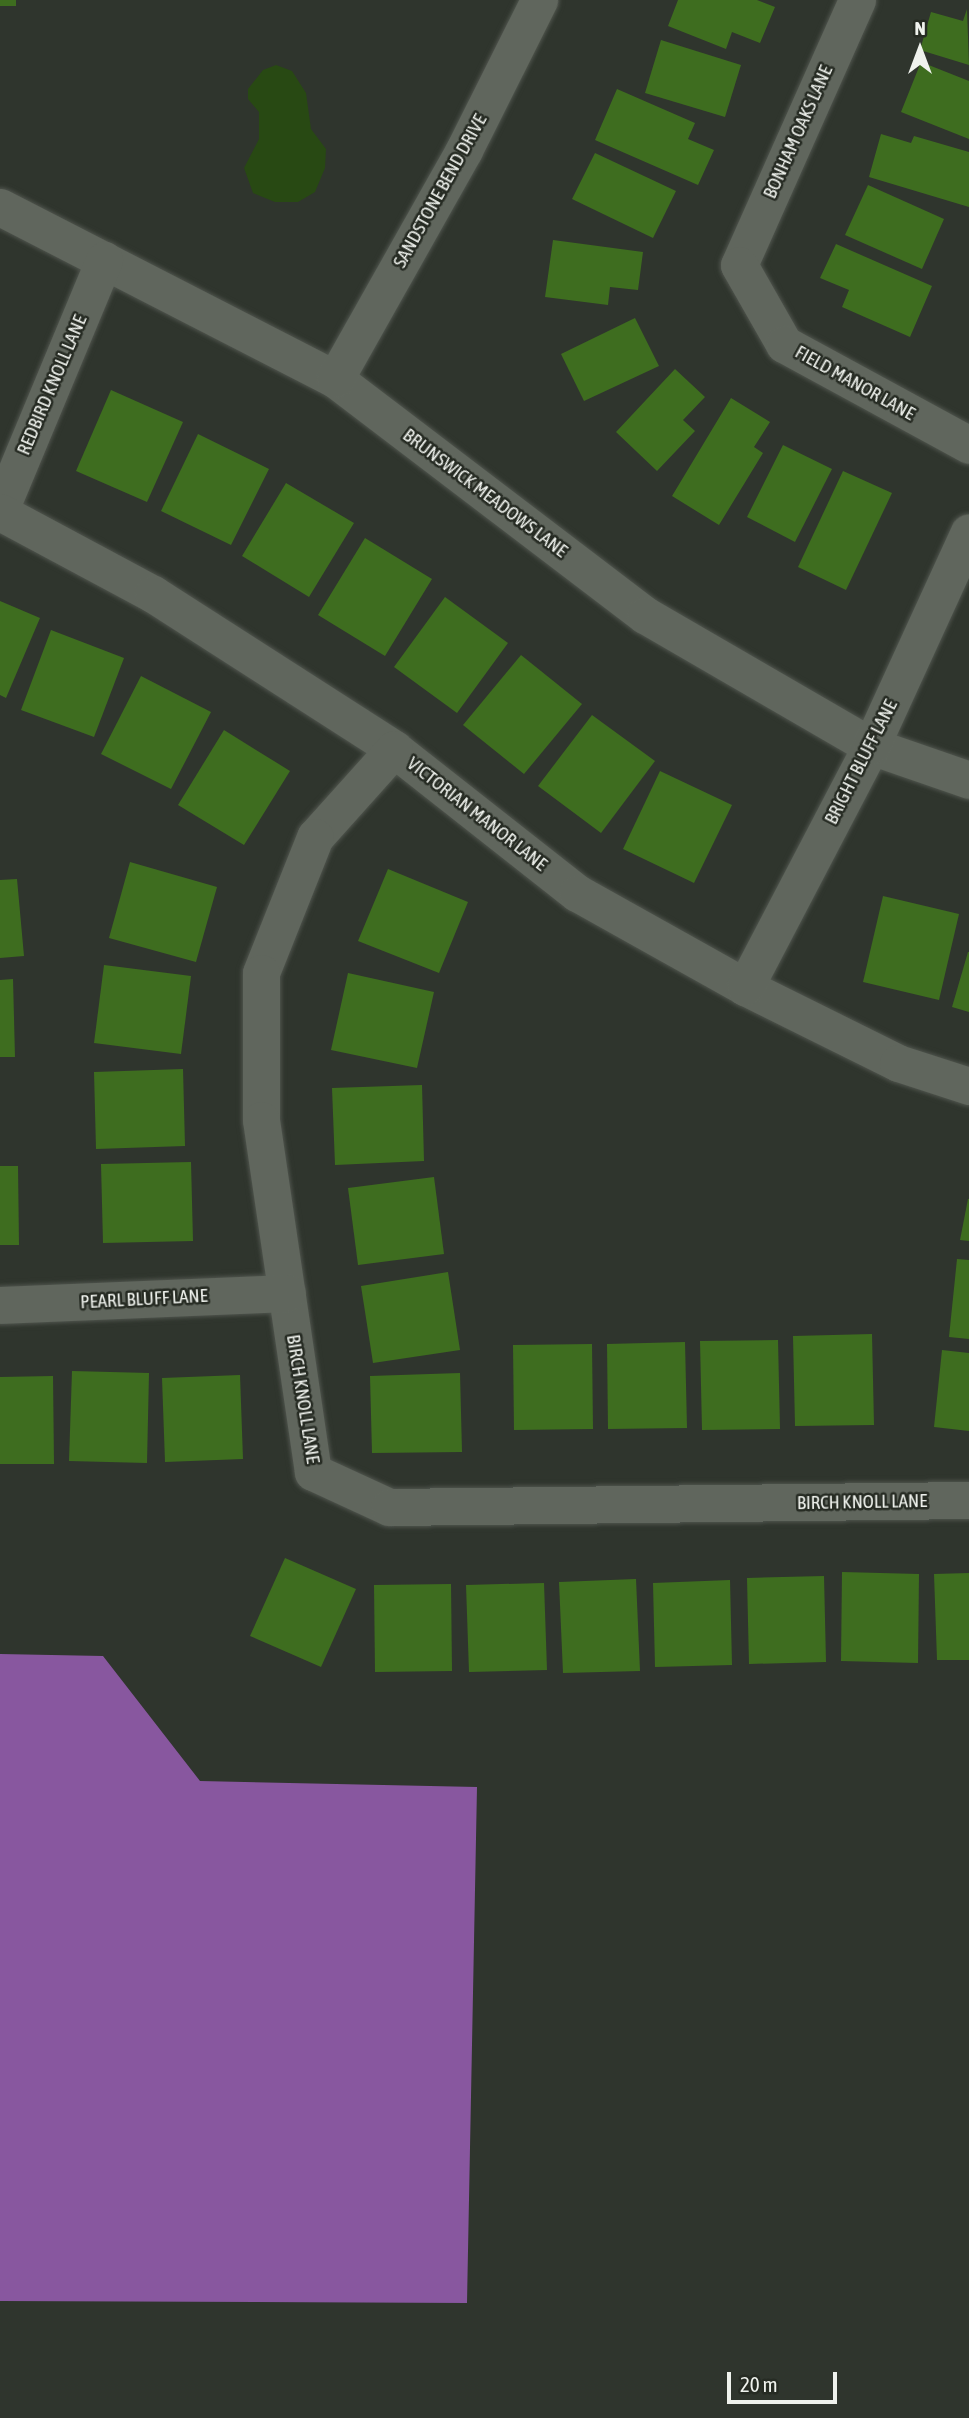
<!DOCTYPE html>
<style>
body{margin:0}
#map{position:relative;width:969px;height:2418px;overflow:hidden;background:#2f352d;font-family:"Asap Condensed",sans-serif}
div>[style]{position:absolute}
.green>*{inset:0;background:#284913}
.water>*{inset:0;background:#88579f}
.building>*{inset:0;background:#3e6d1f}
.roads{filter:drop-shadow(0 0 2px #4f544d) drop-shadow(0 0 2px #4f544d)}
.minor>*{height:37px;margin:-18.5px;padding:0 18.5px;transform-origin:18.5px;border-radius:18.5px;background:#60665d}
span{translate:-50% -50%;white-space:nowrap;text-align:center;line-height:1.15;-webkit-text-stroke:5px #262b23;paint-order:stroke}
.street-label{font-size:19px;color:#eff2ed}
.north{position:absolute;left:885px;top:14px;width:70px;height:70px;-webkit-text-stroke:5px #262b23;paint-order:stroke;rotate:0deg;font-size:19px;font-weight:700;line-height:28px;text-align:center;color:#eff2ed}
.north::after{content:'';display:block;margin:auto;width:24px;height:32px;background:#eff2ed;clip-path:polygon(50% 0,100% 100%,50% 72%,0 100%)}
.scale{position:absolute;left:727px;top:2372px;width:110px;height:32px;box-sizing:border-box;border:4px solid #eff2ed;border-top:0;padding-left:9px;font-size:21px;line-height:24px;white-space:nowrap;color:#eff2ed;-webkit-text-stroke:5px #262b23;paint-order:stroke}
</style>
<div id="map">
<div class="green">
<div style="clip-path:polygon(276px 65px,292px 71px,306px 93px,311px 129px,326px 149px,325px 168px,315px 192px,298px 202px,275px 202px,253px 193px,244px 168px,259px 139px,259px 112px,248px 99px,248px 89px,263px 70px)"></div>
</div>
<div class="water">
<div style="clip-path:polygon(0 1654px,103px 1656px,200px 1781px,477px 1787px,467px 2303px,0 2301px)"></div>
</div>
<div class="building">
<div style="clip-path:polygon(0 0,16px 0,16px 6px,0 6px)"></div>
<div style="clip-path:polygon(678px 0,757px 0,775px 7px,760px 43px,732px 32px,726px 49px,668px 26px)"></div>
<div style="clip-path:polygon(967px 9px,969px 65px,920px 50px,931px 12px,963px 21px)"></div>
<div style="clip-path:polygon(661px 40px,741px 65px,725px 117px,645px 93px)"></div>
<div style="clip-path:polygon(921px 62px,969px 81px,969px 139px,901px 112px)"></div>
<div style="clip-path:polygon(617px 89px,695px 123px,688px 139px,714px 150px,698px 185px,595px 140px)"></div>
<div style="clip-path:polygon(881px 134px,911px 143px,914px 136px,969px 152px,969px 207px,869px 177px)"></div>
<div style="clip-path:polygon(595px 153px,676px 191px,653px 238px,572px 199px)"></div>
<div style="clip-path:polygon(868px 185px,944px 219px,922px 269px,845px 235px)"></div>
<div style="clip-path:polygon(553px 240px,643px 252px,638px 290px,610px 287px,608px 305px,545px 297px)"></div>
<div style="clip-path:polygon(836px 244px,932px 286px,910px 337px,842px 307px,849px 290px,820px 278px)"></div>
<div style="clip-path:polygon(635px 318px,659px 366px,584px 401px,561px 354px)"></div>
<div style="clip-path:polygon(675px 369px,705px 397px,683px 420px,695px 431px,657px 471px,616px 432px)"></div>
<div style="clip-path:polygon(111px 390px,183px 422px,147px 502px,76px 471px)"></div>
<div style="clip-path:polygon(731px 398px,770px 422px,754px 447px,763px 453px,719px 525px,672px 496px)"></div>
<div style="clip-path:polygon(198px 434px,269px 469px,231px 545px,161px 511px)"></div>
<div style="clip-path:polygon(783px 445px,832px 469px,795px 542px,747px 517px)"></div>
<div style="clip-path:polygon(843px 471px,892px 493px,846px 590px,798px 567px)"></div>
<div style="clip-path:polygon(286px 483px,354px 523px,309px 597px,242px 556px)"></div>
<div style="clip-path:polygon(365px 538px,432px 579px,385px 656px,318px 615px)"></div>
<div style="clip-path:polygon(445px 597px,508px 643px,457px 713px,394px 667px)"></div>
<div style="clip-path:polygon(0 601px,40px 618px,6px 698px,0 695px)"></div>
<div style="clip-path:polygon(51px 630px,124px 658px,94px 737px,21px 710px)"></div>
<div style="clip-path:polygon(521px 655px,582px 704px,524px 774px,463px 725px)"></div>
<div style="clip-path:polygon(141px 676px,211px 712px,171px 789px,101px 754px)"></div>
<div style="clip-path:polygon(592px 715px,655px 761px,601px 833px,538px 786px)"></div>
<div style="clip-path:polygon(224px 730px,290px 771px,244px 845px,178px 805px)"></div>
<div style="clip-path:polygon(660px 771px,732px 805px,694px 883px,623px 849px)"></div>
<div style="clip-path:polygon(130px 862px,217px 887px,196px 962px,109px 938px)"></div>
<div style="clip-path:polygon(388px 869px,468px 902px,439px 973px,358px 941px)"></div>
<div style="clip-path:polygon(17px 879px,24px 956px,0 958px,0 880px)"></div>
<div style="clip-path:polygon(883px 896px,959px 914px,939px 1000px,863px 982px)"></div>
<div style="clip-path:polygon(968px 952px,969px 952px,969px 1012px,952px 1007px)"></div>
<div style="clip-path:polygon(104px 965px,191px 976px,181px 1054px,94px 1043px)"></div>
<div style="clip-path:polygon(348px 973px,434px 992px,417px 1068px,331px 1050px)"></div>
<div style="clip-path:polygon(13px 979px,15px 1057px,0 1057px,0 980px)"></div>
<div style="clip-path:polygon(183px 1069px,185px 1146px,96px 1149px,94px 1072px)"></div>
<div style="clip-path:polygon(422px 1085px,424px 1161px,335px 1165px,332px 1088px)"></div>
<div style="clip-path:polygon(191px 1162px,193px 1241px,103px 1243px,101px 1164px)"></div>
<div style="clip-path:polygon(0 1166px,18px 1166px,19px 1245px,0 1245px)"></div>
<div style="clip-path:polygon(434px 1177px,444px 1254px,358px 1265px,348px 1188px)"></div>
<div style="clip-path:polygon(968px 1199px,969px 1199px,969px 1241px,960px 1240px)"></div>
<div style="clip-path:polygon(957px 1259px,969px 1260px,969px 1339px,949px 1337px)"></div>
<div style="clip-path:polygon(448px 1272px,460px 1350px,373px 1363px,361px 1286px)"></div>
<div style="clip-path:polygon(872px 1334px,874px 1425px,795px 1426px,793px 1336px)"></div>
<div style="clip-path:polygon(778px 1340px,780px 1429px,702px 1430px,700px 1341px)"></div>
<div style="clip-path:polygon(685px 1342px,687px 1428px,608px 1429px,607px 1344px)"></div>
<div style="clip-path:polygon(592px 1344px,593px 1429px,514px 1430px,513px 1345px)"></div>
<div style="clip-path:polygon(942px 1350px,969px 1353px,969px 1431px,934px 1427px)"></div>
<div style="clip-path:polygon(72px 1371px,149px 1373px,147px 1463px,69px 1461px)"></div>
<div style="clip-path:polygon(460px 1373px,462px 1452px,372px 1453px,370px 1376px)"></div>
<div style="clip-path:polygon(240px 1375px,243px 1459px,165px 1462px,162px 1378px)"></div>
<div style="clip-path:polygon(53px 1376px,54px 1464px,0 1464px,0 1377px)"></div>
<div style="clip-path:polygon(285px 1558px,356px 1589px,321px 1667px,250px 1636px)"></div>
<div style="clip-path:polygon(842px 1572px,919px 1574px,918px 1663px,841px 1661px)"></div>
<div style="clip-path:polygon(969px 1573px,969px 1660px,937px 1660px,934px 1574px)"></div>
<div style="clip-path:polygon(824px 1576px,826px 1662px,749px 1664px,747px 1578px)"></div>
<div style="clip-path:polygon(636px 1579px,640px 1671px,563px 1673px,559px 1582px)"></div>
<div style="clip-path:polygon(730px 1580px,732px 1665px,655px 1667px,653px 1583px)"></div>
<div style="clip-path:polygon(544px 1583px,547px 1670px,469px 1672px,466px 1585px)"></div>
<div style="clip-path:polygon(451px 1584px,452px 1671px,375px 1672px,374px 1585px)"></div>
</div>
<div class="roads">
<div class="minor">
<div style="left:857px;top:0;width:290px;rotate:114deg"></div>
<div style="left:739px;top:265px;width:91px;rotate:60.3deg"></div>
<div style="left:784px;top:344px;width:211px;rotate:28.6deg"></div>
<div style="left:0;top:207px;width:377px;rotate:27.2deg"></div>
<div style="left:335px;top:379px;width:390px;rotate:37.3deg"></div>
<div style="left:645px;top:615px;width:261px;rotate:30.1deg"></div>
<div style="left:871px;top:746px;width:104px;rotate:19.1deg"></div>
<div style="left:335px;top:379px;width:263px;rotate:-60.6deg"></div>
<div style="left:464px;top:150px;width:168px;rotate:-63.4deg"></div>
<div style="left:0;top:510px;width:271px;rotate:-67.4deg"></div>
<div style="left:0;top:512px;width:174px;rotate:28.2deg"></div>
<div style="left:153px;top:594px;width:287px;rotate:32.7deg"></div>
<div style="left:394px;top:749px;width:233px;rotate:38.2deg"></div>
<div style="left:577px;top:893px;width:193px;rotate:29.2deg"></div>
<div style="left:745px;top:987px;width:171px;rotate:26.4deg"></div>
<div style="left:898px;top:1063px;width:75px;rotate:17.9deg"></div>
<div style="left:394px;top:749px;width:118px;rotate:131.9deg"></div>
<div style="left:315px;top:837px;width:146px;rotate:111.7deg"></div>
<div style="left:261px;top:973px;width:147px;rotate:90deg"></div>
<div style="left:261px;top:1120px;width:356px;rotate:81.6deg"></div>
<div style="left:313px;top:1472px;width:84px;rotate:24.7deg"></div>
<div style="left:389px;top:1507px;width:580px;rotate:-0.69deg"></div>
<div style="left:745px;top:987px;width:272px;rotate:-62.4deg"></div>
<div style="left:871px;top:746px;width:235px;rotate:-65.4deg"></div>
<div style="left:0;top:1305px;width:287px;rotate:-2.4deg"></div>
</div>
</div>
<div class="street-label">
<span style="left:798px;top:132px;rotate:-66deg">BONHAM OAKS LANE</span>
<span style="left:440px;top:191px;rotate:-61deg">SANDSTONE BEND DRIVE</span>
<span style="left:855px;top:383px;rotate:29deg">FIELD MANOR LANE</span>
<span style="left:52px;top:385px;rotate:-67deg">REDBIRD KNOLL LANE</span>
<span style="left:485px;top:493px;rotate:37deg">BRUNSWICK MEADOWS LANE</span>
<span style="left:861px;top:762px;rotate:-63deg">BRIGHT BLUFF LANE</span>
<span style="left:477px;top:814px;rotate:38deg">VICTORIAN MANOR LANE</span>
<span style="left:144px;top:1299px;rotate:-3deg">PEARL BLUFF LANE</span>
<span style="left:303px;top:1399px;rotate:81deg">BIRCH KNOLL LANE</span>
<span style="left:862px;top:1502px;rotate:-1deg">BIRCH KNOLL LANE</span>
</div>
<div class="north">N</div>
<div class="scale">20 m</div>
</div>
